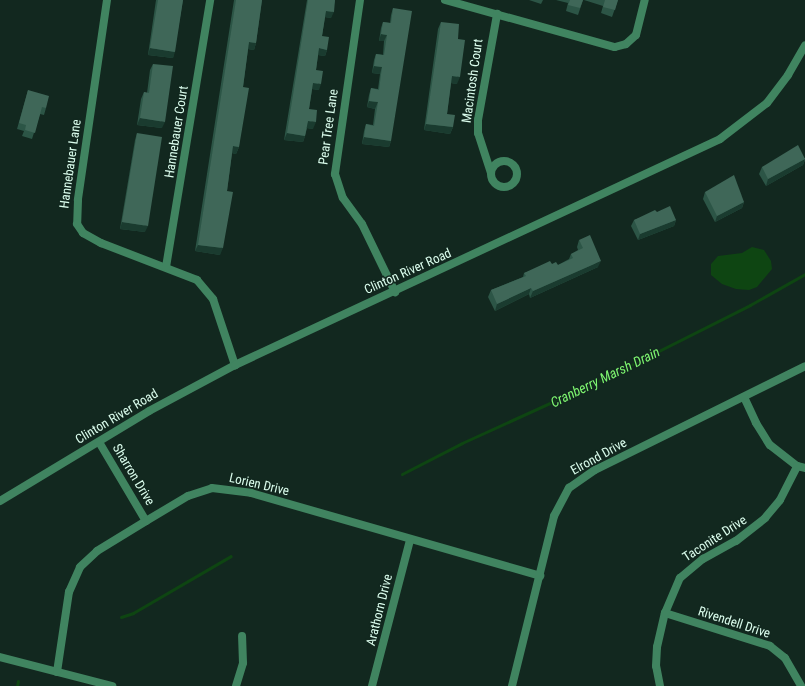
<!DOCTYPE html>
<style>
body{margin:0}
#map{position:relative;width:805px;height:686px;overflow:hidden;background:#12281f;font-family:"Roboto Condensed",sans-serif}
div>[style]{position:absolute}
.water>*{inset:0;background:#0e4512}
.stream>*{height:3px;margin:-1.5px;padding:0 1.5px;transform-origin:1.5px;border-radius:1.5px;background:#0e4512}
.minor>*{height:8px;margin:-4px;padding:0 4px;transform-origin:4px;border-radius:4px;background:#408460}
.minor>.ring{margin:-4px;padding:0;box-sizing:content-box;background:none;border:8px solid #408460;border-radius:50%}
.tertiary>*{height:8px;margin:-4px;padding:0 4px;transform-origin:4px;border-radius:4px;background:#408460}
.wall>*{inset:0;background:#2c5546}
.shaded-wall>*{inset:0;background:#1a3b2f}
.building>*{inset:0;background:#3f6758}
span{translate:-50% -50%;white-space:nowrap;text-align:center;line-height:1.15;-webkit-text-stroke:3px #12281f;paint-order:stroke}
.street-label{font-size:13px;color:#dbfded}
.water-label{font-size:14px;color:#7ef670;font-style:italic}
</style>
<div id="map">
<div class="water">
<div style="clip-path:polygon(752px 247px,764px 250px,771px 261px,772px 269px,757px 287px,749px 290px,736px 289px,722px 284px,711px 275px,711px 264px,718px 256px,742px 253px)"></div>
</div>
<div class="stream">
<div style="left:402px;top:474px;width:68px;rotate:-27.3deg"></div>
<div style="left:462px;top:443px;width:159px;rotate:-24.5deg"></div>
<div style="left:607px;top:377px;width:160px;rotate:-26.7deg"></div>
<div style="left:750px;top:305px;width:63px;rotate:-29.4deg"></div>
<div style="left:121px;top:617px;width:13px;rotate:-18deg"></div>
<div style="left:133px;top:613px;width:113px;rotate:-30.2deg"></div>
<div style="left:17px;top:686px;width:5px;rotate:-79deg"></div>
</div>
<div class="minor">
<div style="left:107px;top:0;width:202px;rotate:98.3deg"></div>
<div style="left:78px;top:200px;width:24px;rotate:92deg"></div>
<div style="left:77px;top:224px;width:11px;rotate:56deg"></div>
<div style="left:83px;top:233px;width:21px;rotate:29deg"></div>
<div style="left:101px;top:243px;width:103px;rotate:21.1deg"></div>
<div style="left:197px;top:280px;width:25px;rotate:50deg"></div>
<div style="left:213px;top:299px;width:70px;rotate:71.6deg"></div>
<div style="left:360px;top:0;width:176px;rotate:98.2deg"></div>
<div style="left:335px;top:174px;width:25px;rotate:72deg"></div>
<div style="left:343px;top:198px;width:32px;rotate:54deg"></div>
<div style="left:362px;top:224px;width:76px;rotate:64.1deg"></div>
<div style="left:445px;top:0;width:176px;rotate:15.5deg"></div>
<div style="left:615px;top:47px;width:11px;rotate:-15deg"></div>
<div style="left:626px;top:44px;width:13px;rotate:-42deg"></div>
<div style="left:636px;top:35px;width:36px;rotate:-76deg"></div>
<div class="ring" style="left:491px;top:161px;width:18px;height:18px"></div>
<div style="left:491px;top:173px;width:42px;rotate:-108deg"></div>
<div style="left:478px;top:133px;width:13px;rotate:-90deg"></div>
<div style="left:478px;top:120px;width:108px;rotate:-79.8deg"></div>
<div style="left:166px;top:267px;width:271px;rotate:-80.6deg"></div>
<div style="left:744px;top:397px;width:29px;rotate:65deg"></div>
<div style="left:756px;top:423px;width:26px;rotate:58deg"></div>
<div style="left:770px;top:445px;width:34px;rotate:38deg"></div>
<div style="left:797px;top:466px;width:8px;rotate:14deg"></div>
<div style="left:99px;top:442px;width:92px;rotate:59.3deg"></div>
<div style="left:665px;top:613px;width:110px;rotate:17.4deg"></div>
<div style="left:770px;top:646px;width:19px;rotate:39deg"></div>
<div style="left:785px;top:658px;width:32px;rotate:60deg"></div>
<div style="left:0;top:657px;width:116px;rotate:14.5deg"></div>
<div style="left:57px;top:672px;width:81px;rotate:-81.5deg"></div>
<div style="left:69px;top:592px;width:27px;rotate:-66deg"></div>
<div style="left:80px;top:567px;width:23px;rotate:-43deg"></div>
<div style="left:97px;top:551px;width:57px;rotate:-31.5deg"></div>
<div style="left:146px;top:521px;width:49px;rotate:-30.8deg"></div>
<div style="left:188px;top:496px;width:25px;rotate:-18deg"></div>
<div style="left:212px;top:488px;width:39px;rotate:7deg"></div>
<div style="left:251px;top:493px;width:301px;rotate:16deg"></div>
<div style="left:236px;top:686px;width:24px;rotate:-73deg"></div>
<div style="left:243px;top:663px;width:27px;rotate:-92deg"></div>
<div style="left:372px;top:686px;width:151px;rotate:-75.4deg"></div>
<div style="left:512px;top:686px;width:175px;rotate:-76.1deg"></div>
<div style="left:554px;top:516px;width:32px;rotate:-62deg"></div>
<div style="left:569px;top:488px;width:32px;rotate:-35deg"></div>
<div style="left:595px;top:470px;width:234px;rotate:-26.3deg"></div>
<div style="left:660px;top:686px;width:20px;rotate:-101deg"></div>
<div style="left:656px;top:666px;width:19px;rotate:-87deg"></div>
<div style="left:657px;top:647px;width:35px;rotate:-77deg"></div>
<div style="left:665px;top:613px;width:38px;rotate:-67deg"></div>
<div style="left:680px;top:578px;width:30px;rotate:-40deg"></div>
<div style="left:703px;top:559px;width:38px;rotate:-29deg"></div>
<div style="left:736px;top:541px;width:37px;rotate:-38deg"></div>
<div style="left:765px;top:518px;width:23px;rotate:-50deg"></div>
<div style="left:780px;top:500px;width:38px;rotate:-63deg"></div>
</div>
<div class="tertiary">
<div style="left:0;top:501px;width:174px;rotate:-31.1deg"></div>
<div style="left:149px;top:411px;width:98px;rotate:-28.1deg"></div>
<div style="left:235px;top:365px;width:535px;rotate:-24.98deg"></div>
<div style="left:720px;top:139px;width:59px;rotate:-37.5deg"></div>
<div style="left:767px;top:103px;width:35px;rotate:-53deg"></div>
<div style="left:788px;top:75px;width:34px;rotate:-60deg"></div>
</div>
<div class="wall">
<div style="clip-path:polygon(156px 0,183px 0,173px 58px,148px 55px)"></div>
<div style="clip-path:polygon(234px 0,262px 0,256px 43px,254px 50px,248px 49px,243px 87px,239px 147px,236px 154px,232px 153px,227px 191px,220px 255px,195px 251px)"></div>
<div style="clip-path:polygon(307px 0,335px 0,331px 18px,325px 17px,322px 36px,327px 50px,325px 56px,318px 55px,316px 70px,319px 90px,312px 89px,309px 109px,313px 129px,307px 128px,305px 136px,303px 142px,284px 140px)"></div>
<div style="clip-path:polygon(529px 0,543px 0,541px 4px)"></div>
<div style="clip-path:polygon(556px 0,583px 0,578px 15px,566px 11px,568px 3px)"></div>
<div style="clip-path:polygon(584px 0,618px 0,612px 17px,601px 13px,603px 6px)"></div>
<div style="clip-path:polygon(393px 8px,391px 141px,389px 147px,362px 144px,364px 131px,366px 124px,373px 125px,375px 109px,367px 107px,369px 95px,371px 88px,378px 89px,380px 74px,372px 73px,374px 60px,376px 54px,383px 55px,384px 41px,379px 41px,381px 28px,383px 22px,390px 23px,391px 15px)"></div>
<div style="clip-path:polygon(441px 22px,458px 39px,457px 84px,451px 83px,447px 114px,453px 127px,450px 134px,424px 130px,438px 29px)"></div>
<div style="clip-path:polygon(153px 64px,162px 128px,137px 125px,141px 99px,144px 92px,147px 93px,150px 70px)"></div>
<div style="clip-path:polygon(28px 90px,46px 108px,44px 115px,40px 114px,32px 139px,22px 136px,24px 131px,17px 129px)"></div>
<div style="clip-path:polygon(137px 133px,145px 232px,120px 229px,135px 140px)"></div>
<div style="clip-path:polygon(805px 158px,805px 160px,803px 165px,766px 186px,759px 174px,762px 167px)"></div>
<div style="clip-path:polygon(705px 192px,744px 202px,742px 208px,715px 222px,703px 199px)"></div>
<div style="clip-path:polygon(657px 212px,676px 220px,674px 226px,638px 240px,631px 226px,634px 220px)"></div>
<div style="clip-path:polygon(579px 240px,598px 267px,530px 298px,529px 294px,495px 311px,488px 297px,491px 290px,523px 277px,524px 273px,552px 264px,558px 265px,569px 259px,571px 254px,578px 250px,577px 247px)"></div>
</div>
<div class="shaded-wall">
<div style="clip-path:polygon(326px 11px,334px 12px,331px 18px,323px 17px)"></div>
<div style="clip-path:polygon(381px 34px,387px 35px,384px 41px,379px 41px)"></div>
<div style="clip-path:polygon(249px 42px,256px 43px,254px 50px,247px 49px)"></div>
<div style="clip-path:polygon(150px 48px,175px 52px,173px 58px,148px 55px)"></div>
<div style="clip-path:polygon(319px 48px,327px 50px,325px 56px,317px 55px)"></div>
<div style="clip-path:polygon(374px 66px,382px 67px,380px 74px,372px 73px)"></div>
<div style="clip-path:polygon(452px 76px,460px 77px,457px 84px,449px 83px)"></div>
<div style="clip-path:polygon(313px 83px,321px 84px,319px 90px,311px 89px)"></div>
<div style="clip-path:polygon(369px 101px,378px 102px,375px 109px,367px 107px)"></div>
<div style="clip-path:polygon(140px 118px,165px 122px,162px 128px,137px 125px)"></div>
<div style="clip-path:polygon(308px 121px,316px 122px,313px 129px,305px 128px)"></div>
<div style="clip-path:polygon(426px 124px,453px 127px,450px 134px,424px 130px)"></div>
<div style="clip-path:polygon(287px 133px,305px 136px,303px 142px,284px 140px)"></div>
<div style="clip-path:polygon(364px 137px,391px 141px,389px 147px,362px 144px)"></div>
<div style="clip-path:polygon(233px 146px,239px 147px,236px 154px,230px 153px)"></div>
<div style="clip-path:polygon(805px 159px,803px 165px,766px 186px,768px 179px)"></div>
<div style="clip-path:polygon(744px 202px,742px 208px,715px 222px,717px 216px)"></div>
<div style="clip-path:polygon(676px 220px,674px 226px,638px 240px,640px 234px)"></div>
<div style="clip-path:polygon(122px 222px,148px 226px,145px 232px,120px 229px)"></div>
<div style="clip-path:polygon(198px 245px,223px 248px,220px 255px,195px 251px)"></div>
<div style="clip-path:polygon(601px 261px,598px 267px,530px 298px,533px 291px)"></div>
<div style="clip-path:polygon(531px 288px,529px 294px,495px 311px,497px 304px)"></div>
</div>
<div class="building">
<div style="clip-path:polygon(158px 0,183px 0,175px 52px,150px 48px)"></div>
<div style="clip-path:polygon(236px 0,262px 0,256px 43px,249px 42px,243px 87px,249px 88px,239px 147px,233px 146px,227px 191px,233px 192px,223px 248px,198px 245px)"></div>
<div style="clip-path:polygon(308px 0,335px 0,334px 12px,326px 11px,322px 36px,329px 37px,327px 50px,319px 48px,316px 70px,323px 71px,321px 84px,313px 83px,309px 109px,317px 110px,316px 122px,308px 121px,305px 136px,287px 133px)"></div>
<div style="clip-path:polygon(570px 0,583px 0,580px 8px,568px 5px)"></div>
<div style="clip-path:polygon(605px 0,618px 0,615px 10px,603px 7px)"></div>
<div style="clip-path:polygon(393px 8px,412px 11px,391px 141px,364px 137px,366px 124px,374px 126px,378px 102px,369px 101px,371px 88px,379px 90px,382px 67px,374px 66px,376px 54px,384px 55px,387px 35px,381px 34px,383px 22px,391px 23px)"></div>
<div style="clip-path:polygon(441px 22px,459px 24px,458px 39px,465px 40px,460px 77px,452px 76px,447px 114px,455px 115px,453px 127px,426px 124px)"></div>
<div style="clip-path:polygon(153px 64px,173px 66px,165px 122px,140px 118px,144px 92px,149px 93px)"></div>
<div style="clip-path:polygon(28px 90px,49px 96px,46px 108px,42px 107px,35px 133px,25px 130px,26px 125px,19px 123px)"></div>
<div style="clip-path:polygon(137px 133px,162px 137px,148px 226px,122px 222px)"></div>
<div style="clip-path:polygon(798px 145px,805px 159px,768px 179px,762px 167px)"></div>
<div style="clip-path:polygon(734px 175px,744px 202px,717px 216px,705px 192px)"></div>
<div style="clip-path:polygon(670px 206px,676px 220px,640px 234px,634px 220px,655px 210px,657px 212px)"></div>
<div style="clip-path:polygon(590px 235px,601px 261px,533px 291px,531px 288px,497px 304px,491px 290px,526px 276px,524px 273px,550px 261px,552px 264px,556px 262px,558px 265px,573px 258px,571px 254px,583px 248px,579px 240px)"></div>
</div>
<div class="street-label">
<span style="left:473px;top:81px;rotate:-82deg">Macintosh Court</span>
<span style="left:329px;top:127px;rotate:-82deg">Pear Tree Lane</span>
<span style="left:177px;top:132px;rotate:-81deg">Hannebauer Court</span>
<span style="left:71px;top:164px;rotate:-82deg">Hannebauer Lane</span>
<span style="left:408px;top:272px;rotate:-24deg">Clinton River Road</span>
<span style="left:117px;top:417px;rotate:-31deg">Clinton River Road</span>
<span style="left:599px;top:457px;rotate:-29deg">Elrond Drive</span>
<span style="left:133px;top:475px;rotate:59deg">Sharron Drive</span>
<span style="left:259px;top:485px;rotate:13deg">Lorien Drive</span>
<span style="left:715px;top:539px;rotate:-33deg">Taconite Drive</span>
<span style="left:380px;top:610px;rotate:-76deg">Arathorn Drive</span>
<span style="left:734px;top:623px;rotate:18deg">Rivendell Drive</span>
</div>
<div class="water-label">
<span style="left:605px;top:377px;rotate:-26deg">Cranberry Marsh Drain</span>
</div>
</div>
